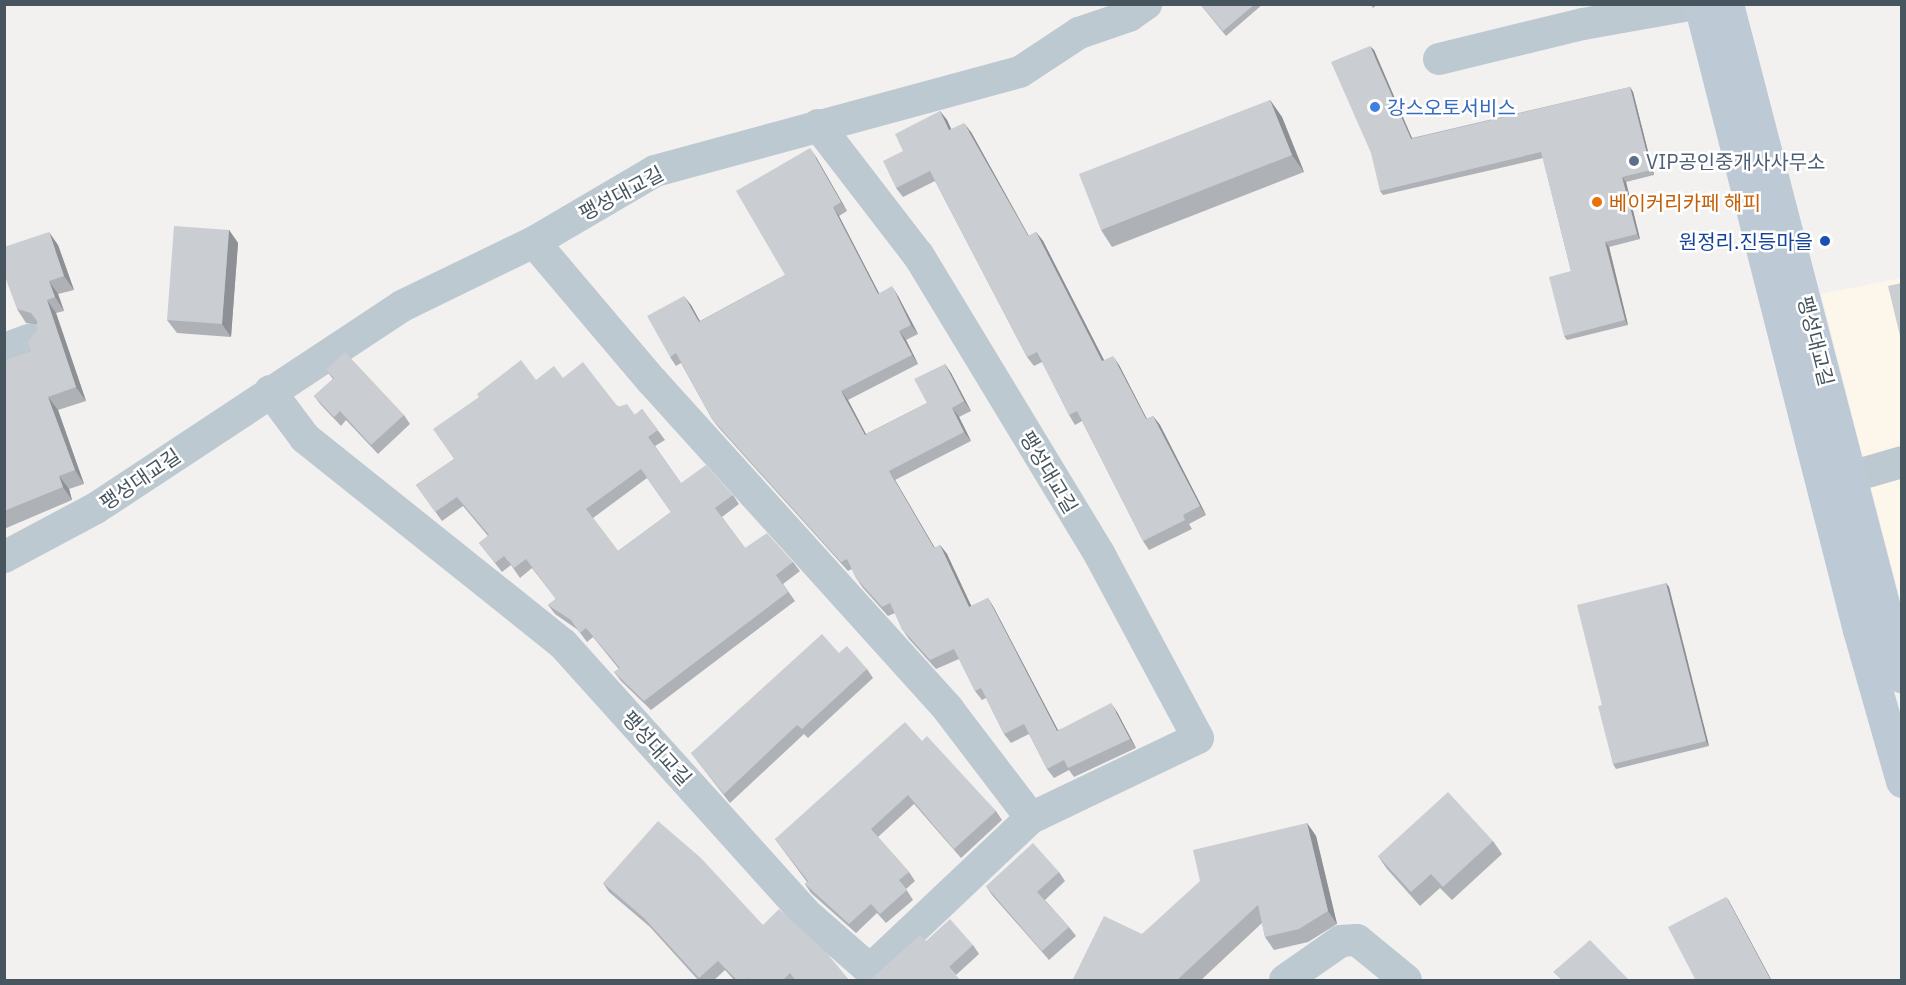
<!DOCTYPE html>
<meta charset="utf-8">
<style>
body{margin:0}
#map{position:relative;width:1906px;height:985px;overflow:hidden;background:#f3f0f0;font-family:"IBM Plex Sans","Noto Sans KR",sans-serif}
div>[style]{position:absolute}
.commercial>*{inset:0;background:#fdf6ea}
.minor>*{height:32px;margin:-16px;padding:0 16px;transform-origin:16px;border-radius:16px;background:#bdc9d0}
.secondary>*{height:33px;margin:-16.5px;padding:0 16.5px;transform-origin:16.5px;border-radius:16.5px;background:#bdcad5}
.wall>*{inset:0;background:#aeb1b5}
.shaded-wall>*{inset:0;background:#8d9094}
.building>*{inset:0;background:#caced3}
.dots>*{width:16px;height:16px;translate:-50% -50%;box-sizing:border-box;border:3px solid #fff;border-radius:50%}
span{translate:-50% -50%;white-space:nowrap;text-align:center;line-height:1.15;-webkit-text-stroke:5px #fff;paint-order:stroke}
.shop-label{font-size:20px;color:#366cbe}
.left{translate:0 -50%;text-align:left}
.service-label{font-size:20px;color:#4e5e75}
.street-label{font-size:20px;color:#47555f}
.food-label{font-size:20px;color:#c56008}
.transit-label{font-size:20px;color:#164399}
.right{translate:-100% -50%;text-align:right}
.frame{position:absolute;inset:0;border:6px solid #47555f;pointer-events:none}
</style>
<div id="map">
<div class="commercial">
<div style="clip-path:polygon(1901px 278px,1901px 603px,1821px 294px)"></div>
</div>
<div class="minor">
<div style="left:1439px;top:59px;width:148px;rotate:-13.7deg"></div>
<div style="left:1583px;top:24px;width:114px;rotate:-10.1deg"></div>
<div style="left:534px;top:242px;width:182px;rotate:49.7deg"></div>
<div style="left:652px;top:381px;width:442px;rotate:47.9deg"></div>
<div style="left:948px;top:709px;width:137px;rotate:52.7deg"></div>
<div style="left:4px;top:349px;width:27px;rotate:-20deg"></div>
<div style="left:270px;top:391px;width:59px;rotate:53.3deg"></div>
<div style="left:305px;top:438px;width:330px;rotate:38.6deg"></div>
<div style="left:563px;top:644px;width:362px;rotate:48deg"></div>
<div style="left:805px;top:913px;width:86px;rotate:41.2deg"></div>
<div style="left:870px;top:970px;width:221px;rotate:-43.4deg"></div>
<div style="left:1031px;top:818px;width:185px;rotate:-25.6deg"></div>
<div style="left:1198px;top:738px;width:208px;rotate:-118.2deg"></div>
<div style="left:1100px;top:555px;width:351px;rotate:-121.2deg"></div>
<div style="left:918px;top:255px;width:164px;rotate:-127.6deg"></div>
<div style="left:1826px;top:484px;width:79px;rotate:-16.1deg"></div>
<div style="left:4px;top:557px;width:104px;rotate:-28deg"></div>
<div style="left:96px;top:508px;width:367px;rotate:-33.4deg"></div>
<div style="left:402px;top:306px;width:147px;rotate:-25.9deg"></div>
<div style="left:534px;top:242px;width:140px;rotate:-30.4deg"></div>
<div style="left:655px;top:171px;width:378px;rotate:-15.2deg"></div>
<div style="left:1020px;top:72px;width:71px;rotate:-33.5deg"></div>
<div style="left:1079px;top:33px;width:53px;rotate:-18.8deg"></div>
<div style="left:1129px;top:16px;width:21px;rotate:-35deg"></div>
<div style="left:1285px;top:980px;width:68px;rotate:-34.9deg"></div>
<div style="left:1341px;top:941px;width:16px;rotate:-4deg"></div>
<div style="left:1357px;top:940px;width:63px;rotate:39.2deg"></div>
</div>
<div class="secondary">
<div style="left:1700px;top:4px;width:646px;rotate:75.75deg"></div>
<div style="left:1859px;top:630px;width:157px;rotate:74.1deg"></div>
<div style="left:1727px;top:4px;width:695px;rotate:75.42deg"></div>
</div>
<div class="wall">
<div style="clip-path:polygon(1200px 4px,1263px 4px,1226px 36px)"></div>
<div style="clip-path:polygon(1370px 4px,1378px 4px,1373px 8px)"></div>
<div style="clip-path:polygon(1374px 50px,1412px 138px,1630px 87px,1633px 92px,1654px 175px,1626px 182px,1640px 239px,1609px 247px,1628px 325px,1567px 340px,1564px 336px,1571px 271px,1543px 158px,1383px 195px,1380px 191px)"></div>
<div style="clip-path:polygon(1270px 100px,1282px 117px,1304px 172px,1112px 247px,1101px 230px)"></div>
<div style="clip-path:polygon(940px 111px,947px 120px,951px 129px,971px 132px,1029px 236px,1036px 232px,1043px 241px,1104px 360px,1119px 365px,1147px 419px,1153px 416px,1160px 425px,1206px 515px,1189px 524px,1192px 529px,1149px 550px,1143px 541px,1082px 421px,1075px 425px,1069px 415px,1042px 362px,1034px 366px,1027px 357px,935px 181px,903px 197px,896px 188px,903px 151px)"></div>
<div style="clip-path:polygon(816px 157px,847px 211px,839px 216px,879px 293px,898px 296px,918px 334px,906px 340px,918px 364px,848px 400px,866px 434px,927px 403px,945px 364px,951px 373px,971px 411px,959px 417px,971px 441px,895px 480px,935px 548px,940px 545px,947px 554px,971px 606px,988px 598px,994px 608px,1058px 730px,1117px 712px,1136px 748px,1074px 777px,1069px 770px,1054px 778px,1047px 769px,1029px 734px,1011px 743px,1004px 734px,986px 698px,982px 700px,975px 691px,959px 659px,936px 669px,909px 639px,902px 629px,895px 613px,888px 616px,863px 588px,856px 578px,852px 569px,848px 571px,719px 428px,712px 419px,681px 363px,676px 366px,670px 357px,691px 305px,700px 321px,785px 275px)"></div>
<div style="clip-path:polygon(229px 230px,238px 243px,231px 337px,177px 333px,167px 320px)"></div>
<div style="clip-path:polygon(58px 245px,74px 290px,58px 294px,64px 311px,56px 313px,86px 401px,58px 410px,84px 484px,69px 489px,72px 500px,4px 529px,4px 360px,31px 351px,37px 330px,37px 325px,26px 323px,17px 309px)"></div>
<div style="clip-path:polygon(326px 370px,404px 415px,410px 424px,378px 454px,346px 420px,341px 426px,321px 405px,314px 396px,333px 379px)"></div>
<div style="clip-path:polygon(evenodd,563px 378px,635px 415px,642px 409px,665px 440px,655px 446px,681px 483px,733px 495px,739px 504px,722px 517px,745px 548px,793px 562px,800px 571px,783px 584px,795px 601px,651px 710px,621px 681px,614px 672px,619px 669px,593px 637px,587px 642px,578px 630px,555px 614px,548px 605px,556px 599px,532px 568px,520px 578px,511px 565px,502px 572px,479px 543px,488px 536px,463px 506px,442px 521px,416px 485px,454px 459px,536px 380px,563px 378px,647px 478px,671px 512px,618px 551px,593px 518px,647px 478px)"></div>
<div style="clip-path:polygon(1666px 583px,1669px 587px,1709px 746px,1616px 769px,1613px 764px,1602px 705px)"></div>
<div style="clip-path:polygon(839px 653px,867px 669px,873px 678px,808px 738px,804px 734px,730px 803px,691px 753px)"></div>
<div style="clip-path:polygon(922px 741px,996px 811px,1002px 820px,961px 858px,914px 804px,878px 837px,909px 872px,915px 881px,906px 889px,913px 900px,886px 923px,877px 913px,856px 933px,811px 893px,805px 884px,807px 882px,775px 839px)"></div>
<div style="clip-path:polygon(1307px 823px,1316px 836px,1337px 924px,1308px 942px,1274px 950px,1265px 937px,1262px 923px,1200px 981px,1072px 981px)"></div>
<div style="clip-path:polygon(1493px 841px,1502px 854px,1452px 900px,1440px 888px,1420px 906px,1387px 869px,1378px 856px)"></div>
<div style="clip-path:polygon(1059px 872px,1065px 881px,1045px 900px,1069px 927px,1076px 936px,1049px 960px,992px 895px,986px 886px)"></div>
<div style="clip-path:polygon(603px 883px,763px 925px,850px 981px,735px 981px,725px 970px,713px 981px,699px 981px,650px 927px,609px 892px)"></div>
<div style="clip-path:polygon(926px 941px,973px 945px,979px 954px,956px 975px)"></div>
</div>
<div class="shaded-wall">
<div style="clip-path:polygon(1370px 46px,1374px 50px,1414px 143px,1411px 139px)"></div>
<div style="clip-path:polygon(1630px 87px,1633px 92px,1654px 175px,1651px 170px)"></div>
<div style="clip-path:polygon(1270px 100px,1282px 117px,1304px 172px,1292px 155px)"></div>
<div style="clip-path:polygon(940px 111px,947px 120px,956px 139px,949px 130px)"></div>
<div style="clip-path:polygon(964px 123px,971px 132px,1034px 246px,1028px 236px)"></div>
<div style="clip-path:polygon(810px 148px,816px 157px,847px 211px,841px 202px)"></div>
<div style="clip-path:polygon(1622px 177px,1626px 182px,1640px 239px,1637px 234px)"></div>
<div style="clip-path:polygon(833px 207px,839px 216px,884px 303px,878px 294px)"></div>
<div style="clip-path:polygon(229px 230px,238px 243px,231px 337px,222px 324px)"></div>
<div style="clip-path:polygon(49px 232px,58px 245px,74px 290px,64px 276px)"></div>
<div style="clip-path:polygon(1036px 232px,1043px 241px,1109px 370px,1102px 361px)"></div>
<div style="clip-path:polygon(1605px 242px,1609px 247px,1628px 325px,1625px 320px)"></div>
<div style="clip-path:polygon(49px 281px,58px 294px,64px 311px,55px 297px)"></div>
<div style="clip-path:polygon(892px 286px,898px 296px,918px 334px,911px 325px)"></div>
<div style="clip-path:polygon(684px 296px,691px 305px,705px 331px,699px 322px)"></div>
<div style="clip-path:polygon(47px 300px,56px 313px,86px 401px,76px 387px)"></div>
<div style="clip-path:polygon(899px 331px,906px 340px,918px 364px,912px 355px)"></div>
<div style="clip-path:polygon(1113px 356px,1119px 365px,1152px 429px,1146px 419px)"></div>
<div style="clip-path:polygon(945px 364px,951px 373px,971px 411px,964px 401px)"></div>
<div style="clip-path:polygon(841px 391px,848px 400px,871px 444px,865px 435px)"></div>
<div style="clip-path:polygon(48px 397px,58px 410px,84px 484px,75px 470px)"></div>
<div style="clip-path:polygon(952px 408px,959px 417px,971px 441px,964px 432px)"></div>
<div style="clip-path:polygon(1153px 416px,1160px 425px,1206px 515px,1200px 506px)"></div>
<div style="clip-path:polygon(889px 471px,895px 480px,940px 557px,934px 548px)"></div>
<div style="clip-path:polygon(59px 476px,69px 489px,72px 500px,63px 487px)"></div>
<div style="clip-path:polygon(940px 545px,947px 554px,976px 616px,969px 607px)"></div>
<div style="clip-path:polygon(1666px 583px,1669px 587px,1709px 746px,1706px 741px)"></div>
<div style="clip-path:polygon(988px 598px,994px 608px,1063px 740px,1057px 731px)"></div>
<div style="clip-path:polygon(1111px 703px,1117px 712px,1136px 748px,1130px 739px)"></div>
<div style="clip-path:polygon(1307px 823px,1316px 836px,1337px 924px,1328px 911px)"></div>
<div style="clip-path:polygon(1726px 897px,1729px 901px,1772px 981px,1771px 981px)"></div>
</div>
<div class="building">
<div style="clip-path:polygon(1200px 4px,1255px 4px,1223px 31px)"></div>
<div style="clip-path:polygon(1370px 46px,1411px 139px,1630px 87px,1651px 170px,1622px 177px,1637px 234px,1605px 242px,1625px 320px,1564px 336px,1549px 277px,1571px 271px,1541px 152px,1380px 191px,1371px 153px,1331px 62px)"></div>
<div style="clip-path:polygon(1270px 100px,1292px 155px,1101px 230px,1079px 174px)"></div>
<div style="clip-path:polygon(940px 111px,949px 130px,964px 123px,1028px 236px,1036px 232px,1102px 361px,1113px 356px,1146px 419px,1153px 416px,1200px 506px,1183px 515px,1185px 520px,1143px 541px,1077px 411px,1069px 415px,1037px 352px,1027px 357px,930px 171px,896px 188px,883px 161px,903px 151px,895px 134px)"></div>
<div style="clip-path:polygon(810px 148px,841px 202px,833px 207px,878px 294px,892px 286px,911px 325px,899px 331px,912px 355px,841px 391px,865px 435px,927px 403px,914px 379px,945px 364px,964px 401px,952px 408px,964px 432px,889px 471px,934px 548px,940px 545px,969px 607px,988px 598px,1057px 731px,1111px 703px,1130px 739px,1068px 768px,1064px 760px,1047px 769px,1024px 724px,1004px 734px,981px 688px,975px 691px,954px 649px,930px 660px,902px 629px,890px 603px,882px 607px,856px 578px,847px 559px,841px 562px,712px 419px,676px 353px,670px 357px,647px 316px,684px 296px,699px 322px,785px 275px,736px 191px)"></div>
<div style="clip-path:polygon(174px 226px,229px 230px,222px 324px,167px 320px)"></div>
<div style="clip-path:polygon(49px 232px,64px 276px,49px 281px,55px 297px,47px 300px,76px 387px,48px 397px,75px 470px,59px 476px,63px 487px,4px 511px,4px 360px,31px 351px,28px 342px,37px 330px,37px 321px,31px 313px,17px 309px,4px 274px,4px 247px)"></div>
<div style="clip-path:polygon(1902px 283px,1902px 344px,1888px 286px)"></div>
<div style="clip-path:polygon(345px 352px,404px 415px,371px 445px,340px 411px,334px 417px,314px 396px,334px 378px,326px 370px)"></div>
<div style="clip-path:polygon(evenodd,521px 360px,536px 380px,554px 366px,563px 378px,583px 362px,618px 407px,627px 404px,635px 415px,642px 409px,658px 430px,648px 437px,681px 483px,706px 465px,733px 495px,715px 508px,745px 548px,767px 533px,793px 562px,776px 575px,788px 592px,644px 701px,614px 672px,620px 668px,586px 628px,580px 633px,571px 620px,548px 605px,556px 599px,526px 559px,514px 568px,504px 556px,495px 563px,479px 543px,489px 535px,457px 497px,435px 512px,416px 485px,454px 459px,433px 429px,479px 397px,477px 394px,521px 360px,641px 469px,671px 512px,618px 551px,586px 509px,641px 469px)"></div>
<div style="clip-path:polygon(1666px 583px,1706px 741px,1613px 764px,1598px 706px,1602px 705px,1577px 605px)"></div>
<div style="clip-path:polygon(822px 634px,839px 653px,847px 646px,867px 669px,802px 729px,797px 725px,724px 794px,691px 753px)"></div>
<div style="clip-path:polygon(905px 722px,922px 741px,927px 736px,996px 811px,954px 849px,908px 795px,871px 829px,909px 872px,899px 880px,907px 890px,880px 914px,871px 904px,849px 924px,805px 884px,808px 881px,775px 839px)"></div>
<div style="clip-path:polygon(1448px 792px,1493px 841px,1443px 887px,1431px 874px,1411px 892px,1378px 856px)"></div>
<div style="clip-path:polygon(658px 821px,701px 858px,763px 925px,779px 909px,825px 951px,850px 981px,796px 981px,790px 973px,782px 981px,750px 981px,748px 978px,745px 981px,738px 981px,718px 961px,699px 978px,644px 918px,603px 883px)"></div>
<div style="clip-path:polygon(1307px 823px,1328px 911px,1299px 929px,1265px 937px,1258px 905px,1176px 981px,1072px 981px,1104px 916px,1142px 934px,1200px 881px,1193px 850px)"></div>
<div style="clip-path:polygon(1033px 843px,1059px 872px,1037px 892px,1069px 927px,1042px 951px,986px 886px)"></div>
<div style="clip-path:polygon(1726px 897px,1771px 981px,1696px 981px,1668px 927px)"></div>
<div style="clip-path:polygon(950px 919px,973px 945px,949px 967px,961px 981px,869px 981px,920px 935px,926px 941px)"></div>
<div style="clip-path:polygon(1590px 940px,1630px 981px,1563px 981px,1553px 972px)"></div>
</div>
<div class="dots">
<div style="left:1375px;top:107px;background:#3f7fe0"></div>
<div style="left:1634px;top:161px;background:#5c6f8a"></div>
<div style="left:1597px;top:202px;background:#e8710a"></div>
<div style="left:1825px;top:241px;background:#1a4fb4"></div>
</div>
<div class="shop-label">
<span class="left" style="left:1387px;top:107px">강스오토서비스</span>
</div>
<div class="service-label">
<span class="left" style="left:1646px;top:161px">VIP공인중개사사무소</span>
</div>
<div class="street-label">
<span style="left:621px;top:193px;rotate:-28deg">팽성대교길</span>
<span style="left:1816px;top:341px;rotate:76deg">팽성대교길</span>
<span style="left:1049px;top:472px;rotate:59deg">팽성대교길</span>
<span style="left:140px;top:479px;rotate:-34deg">팽성대교길</span>
<span style="left:657px;top:748px;rotate:48deg">팽성대교길</span>
</div>
<div class="food-label">
<span class="left" style="left:1609px;top:202px">베이커리카페 해피</span>
</div>
<div class="transit-label">
<span class="right" style="left:1813px;top:241px">원정리.진등마을</span>
</div>
<div class="frame"></div>
</div>
